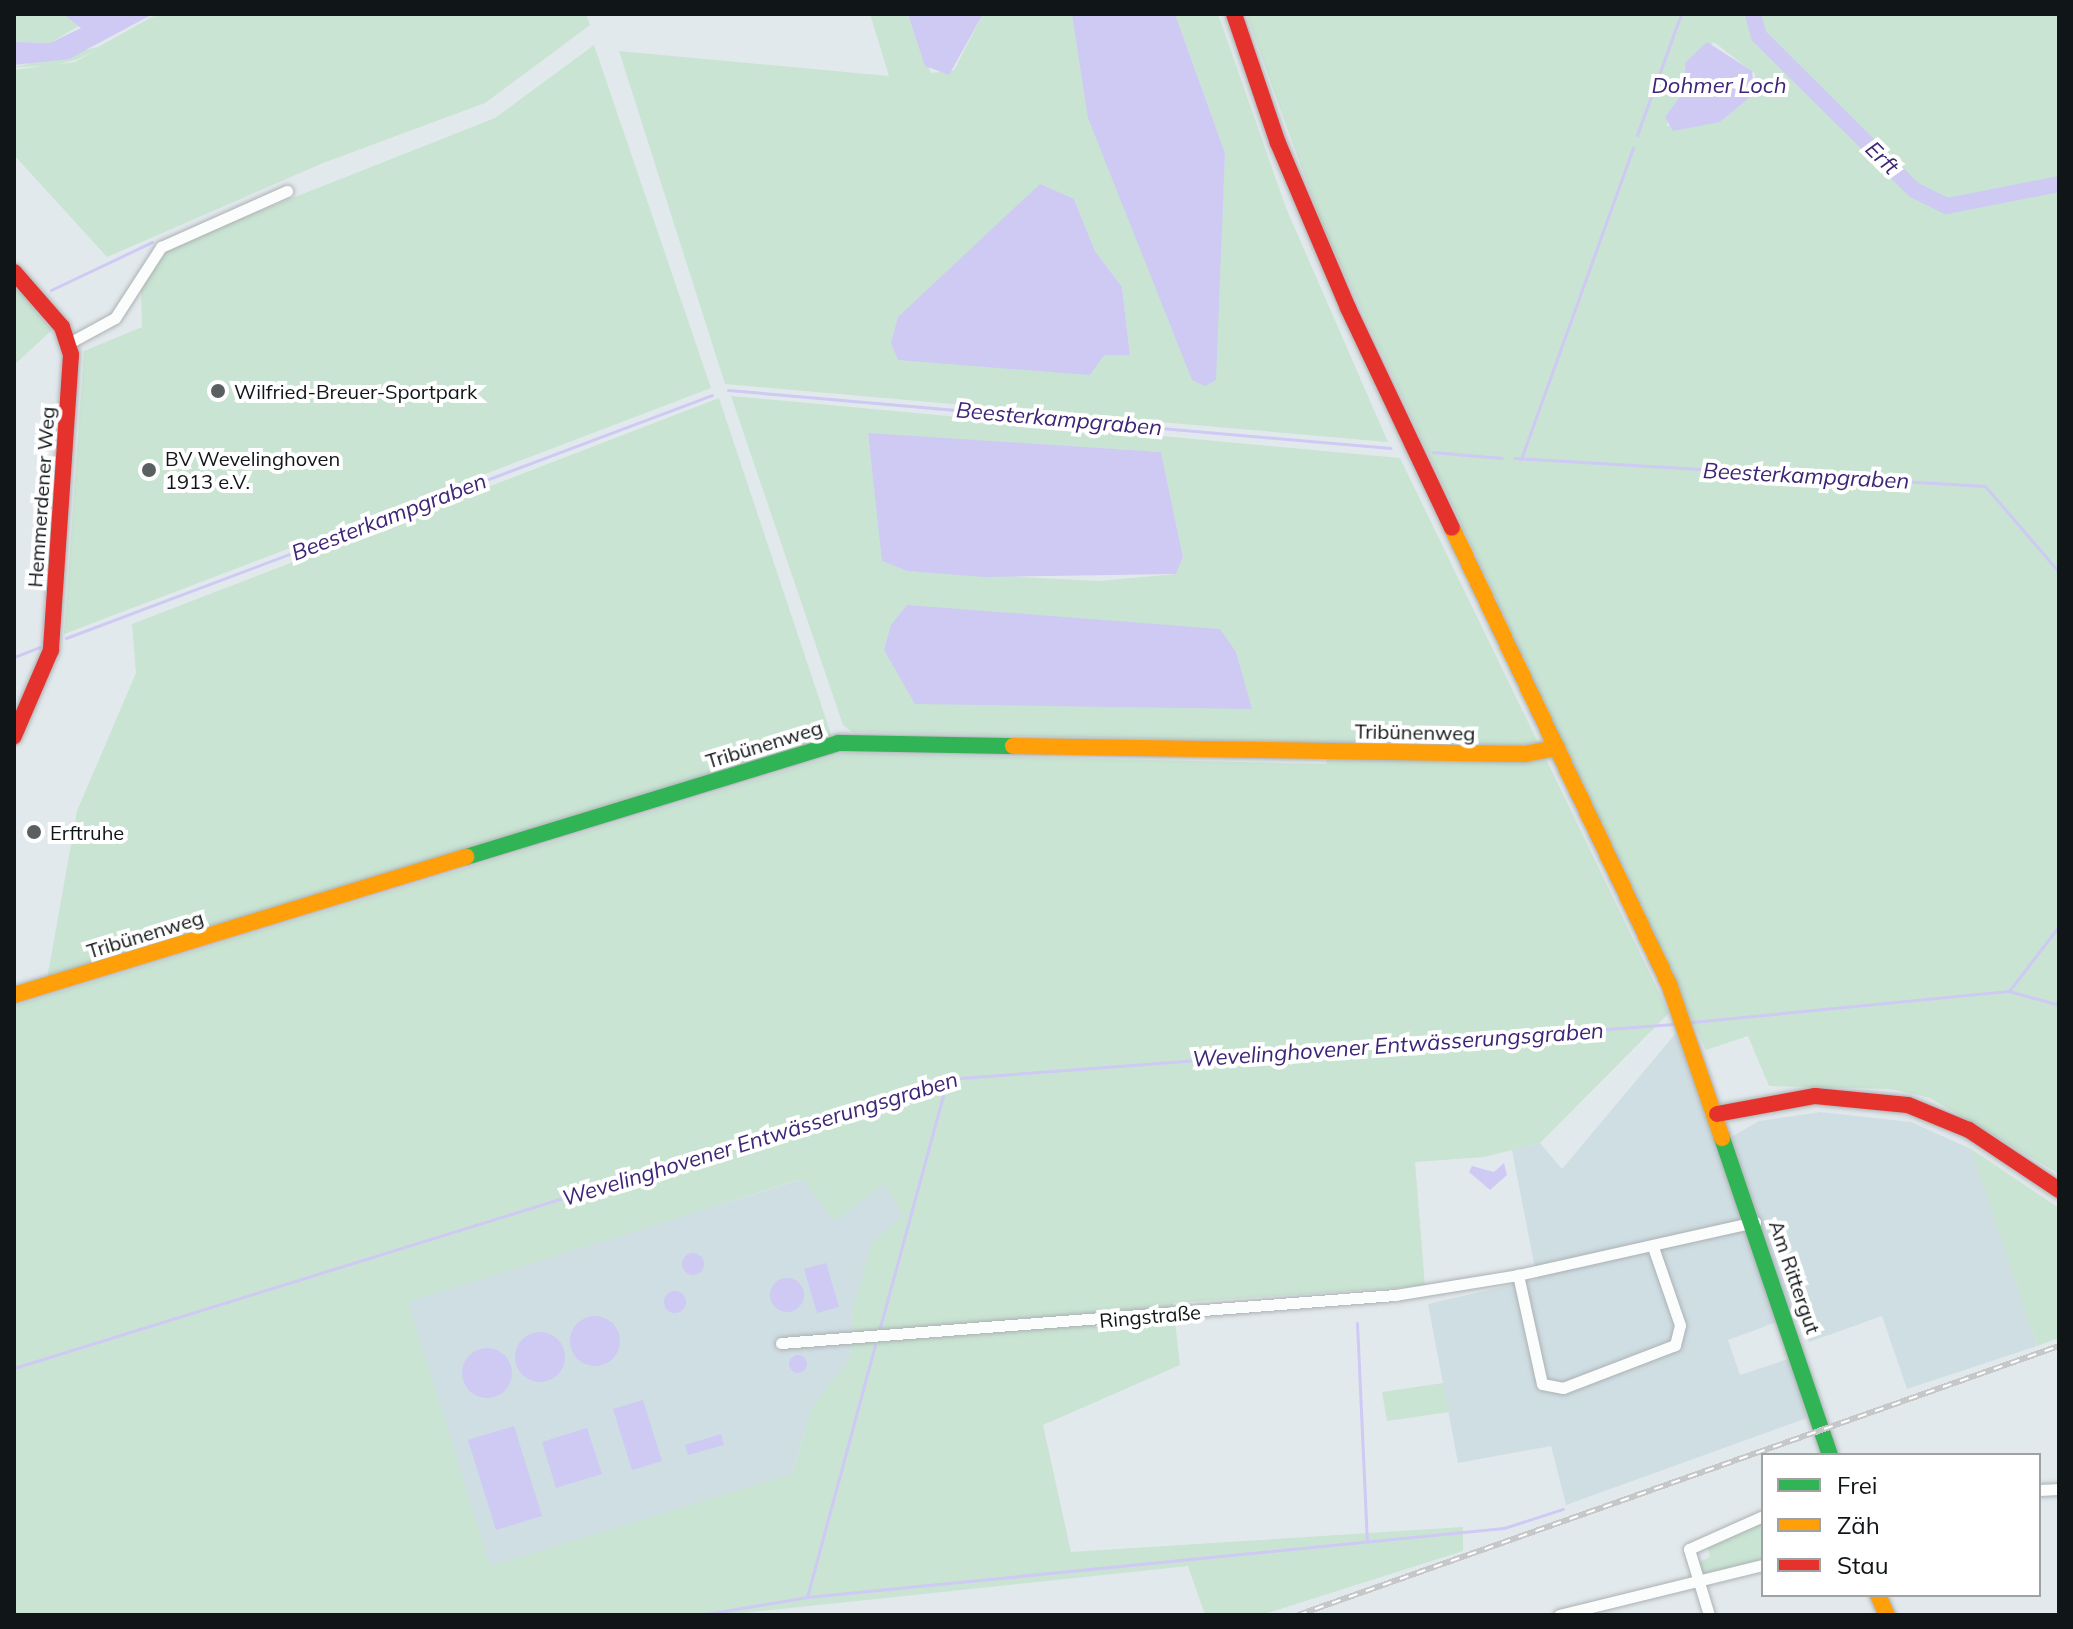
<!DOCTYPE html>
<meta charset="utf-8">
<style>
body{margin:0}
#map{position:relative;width:2073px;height:1629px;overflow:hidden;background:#e2e9ec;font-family:Mulish,sans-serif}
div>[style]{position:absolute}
.built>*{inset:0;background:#cfdee3}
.green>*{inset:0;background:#c9e4d3}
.water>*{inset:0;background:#cecaf4}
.round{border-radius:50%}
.stream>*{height:3px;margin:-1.5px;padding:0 1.5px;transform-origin:1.5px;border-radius:1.5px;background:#cecaf4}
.river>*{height:16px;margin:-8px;padding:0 8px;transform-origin:8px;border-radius:8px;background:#cecaf4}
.roads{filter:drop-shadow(0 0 2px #acb1b3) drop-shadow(0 0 2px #acb1b3)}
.street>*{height:11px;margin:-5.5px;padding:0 5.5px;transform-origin:5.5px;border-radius:5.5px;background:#fbfcfc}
.fast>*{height:16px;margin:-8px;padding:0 8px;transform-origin:8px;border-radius:8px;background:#30b455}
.slow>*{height:16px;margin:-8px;padding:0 8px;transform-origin:8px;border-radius:8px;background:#ff9f0a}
.jam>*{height:16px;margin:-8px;padding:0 8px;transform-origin:8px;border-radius:8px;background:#e5322d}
.rail>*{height:6px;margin-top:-3px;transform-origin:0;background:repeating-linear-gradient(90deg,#fff 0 9px,#c5c7c8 0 18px);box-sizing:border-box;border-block:2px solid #c5c7c8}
.dots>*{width:22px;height:22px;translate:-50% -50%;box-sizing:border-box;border:4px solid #fff;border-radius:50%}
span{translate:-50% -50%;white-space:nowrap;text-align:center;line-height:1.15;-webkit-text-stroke:8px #fff;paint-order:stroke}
.poi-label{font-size:20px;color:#101517}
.left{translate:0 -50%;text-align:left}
.street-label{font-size:20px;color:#101517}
.water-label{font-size:22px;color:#3d2577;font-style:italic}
.frame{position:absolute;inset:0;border:16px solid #101517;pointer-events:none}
.legend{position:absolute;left:1761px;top:1453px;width:280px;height:144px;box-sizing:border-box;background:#fff;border:2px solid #9fa1a2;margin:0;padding:10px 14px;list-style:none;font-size:24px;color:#101517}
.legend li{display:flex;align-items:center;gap:16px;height:40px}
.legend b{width:40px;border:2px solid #9fa1a2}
</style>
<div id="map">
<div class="built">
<div style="clip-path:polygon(1676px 1033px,1717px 1145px,1759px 1121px,1820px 1112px,1911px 1122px,1971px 1149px,2037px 1346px,1907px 1389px,1882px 1316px,1809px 1342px,1801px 1316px,1777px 1322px,1728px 1340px,1740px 1375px,1791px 1358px,1807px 1418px,1566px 1505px,1551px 1446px,1458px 1463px,1428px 1304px,1537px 1279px,1512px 1150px,1540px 1143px,1562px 1169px)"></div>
<div style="clip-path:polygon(803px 1179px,884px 1184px,904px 1216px,853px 1309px,850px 1358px,811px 1409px,792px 1474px,489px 1567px,407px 1301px)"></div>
</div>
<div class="green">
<div style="clip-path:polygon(14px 14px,63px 14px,82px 24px,50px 43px,14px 42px)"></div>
<div style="clip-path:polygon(157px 14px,140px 28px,78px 59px,52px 66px,14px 67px,98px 47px)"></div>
<div style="clip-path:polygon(160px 14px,586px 14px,590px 25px,485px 103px,323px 163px,107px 257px,14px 155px,14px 70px,75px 62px)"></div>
<div style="clip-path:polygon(evenodd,870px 14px,908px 14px,931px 73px,954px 70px,983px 14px,1072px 14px,1192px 380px,1221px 236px,1225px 153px,1175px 14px,1218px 14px,1286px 208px,1388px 442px,725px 384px,619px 51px,889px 76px,870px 14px,1074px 199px,1095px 251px,1122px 287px,1130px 355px,1104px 355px,1074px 199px)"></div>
<div style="clip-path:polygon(evenodd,1246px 14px,2059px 14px,2059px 1174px,1930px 1098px,1891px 1089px,1769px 1086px,1748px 1036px,1706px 1050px,1323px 227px,1246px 14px,1714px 42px,1755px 74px,1754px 94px,1720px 122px,1666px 126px,1686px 85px,1684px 67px,1714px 42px)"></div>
<div style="clip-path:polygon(594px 45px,711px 388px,64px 634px,84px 351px,142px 327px,141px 286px,161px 250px,495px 118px)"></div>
<div style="clip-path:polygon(14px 285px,52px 330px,14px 365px)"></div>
<div style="clip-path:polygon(evenodd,731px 396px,1400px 458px,1669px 1013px,1540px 1143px,1484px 1157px,1415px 1162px,1425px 1286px,1173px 1303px,1180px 1365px,1043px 1425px,1071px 1552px,1463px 1527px,1463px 1551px,1261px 1615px,1205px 1615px,1188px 1566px,724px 1615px,14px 1615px,14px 1006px,844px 753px,1327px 764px,1324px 743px,852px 732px,843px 725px,731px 396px,868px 434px,1161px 452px,1183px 557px,1176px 574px,1099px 581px,907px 571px,883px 561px,868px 434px,731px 396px,802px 1179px,835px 1221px,884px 1184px,904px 1216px,872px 1242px,853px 1309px,850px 1358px,811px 1409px,792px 1474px,490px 1566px,408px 1302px,802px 1179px)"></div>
<div style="clip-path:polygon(719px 398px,832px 737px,47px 979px,77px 811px,136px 673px,132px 624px)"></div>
<div style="clip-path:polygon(1971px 1149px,2059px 1208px,2059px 1338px,2037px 1346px)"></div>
<div style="clip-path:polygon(1443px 1383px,1449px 1412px,1387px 1421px,1382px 1392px)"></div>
<div style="clip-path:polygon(1763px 1519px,1763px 1560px,1703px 1574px,1698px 1563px,1710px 1557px,1707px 1544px)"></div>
</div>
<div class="water">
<div style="clip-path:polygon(63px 14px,153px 14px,69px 59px,14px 65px,14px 42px,50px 43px,81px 28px)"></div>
<div style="clip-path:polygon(908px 14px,983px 14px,949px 75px,925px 66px)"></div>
<div style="clip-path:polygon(1072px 14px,1175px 14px,1225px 153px,1216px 380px,1205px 386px,1192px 380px,1088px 118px)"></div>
<div style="clip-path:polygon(1707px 42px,1752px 71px,1754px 94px,1720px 122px,1673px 131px,1665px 117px,1684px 91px,1685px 63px)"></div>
<div style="clip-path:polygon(1040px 184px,1074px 199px,1095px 251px,1122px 287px,1130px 355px,1104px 355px,1090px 375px,898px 360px,891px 343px,898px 317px)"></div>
<div style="clip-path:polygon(868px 433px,1161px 452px,1183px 557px,1176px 574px,984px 577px,907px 571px,882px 561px)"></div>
<div style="clip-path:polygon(907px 605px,1220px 629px,1236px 652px,1252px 709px,915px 704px,884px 650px,891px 625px)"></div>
<div style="clip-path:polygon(1504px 1163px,1507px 1175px,1490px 1190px,1469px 1172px,1472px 1166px,1494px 1172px)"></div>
<div class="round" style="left:682px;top:1253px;width:22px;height:22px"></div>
<div style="clip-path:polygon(826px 1263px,839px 1307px,817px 1313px,804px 1269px)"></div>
<div class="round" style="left:770px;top:1278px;width:34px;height:34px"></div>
<div class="round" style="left:664px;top:1291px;width:22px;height:22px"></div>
<div class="round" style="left:570px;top:1316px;width:50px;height:50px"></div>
<div class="round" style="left:515px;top:1332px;width:50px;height:50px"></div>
<div class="round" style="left:462px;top:1348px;width:50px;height:50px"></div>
<div class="round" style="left:789px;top:1355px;width:18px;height:18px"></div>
<div style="clip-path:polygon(643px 1400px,662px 1461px,632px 1470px,613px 1409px)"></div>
<div style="clip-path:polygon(514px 1426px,542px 1516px,496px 1530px,468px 1440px)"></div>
<div style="clip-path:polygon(587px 1428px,602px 1474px,556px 1488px,542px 1442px)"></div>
<div style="clip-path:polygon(721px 1434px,724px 1445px,688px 1455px,685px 1445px)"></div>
</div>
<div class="stream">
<div style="left:1637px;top:135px;width:129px;rotate:-70deg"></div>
<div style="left:51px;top:290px;width:112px;rotate:-25.4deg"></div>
<div style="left:728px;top:390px;width:665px;rotate:5.01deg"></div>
<div style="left:1433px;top:452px;width:69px;rotate:5deg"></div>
<div style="left:1514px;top:458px;width:472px;rotate:3.4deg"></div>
<div style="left:1985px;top:486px;width:113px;rotate:49.3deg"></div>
<div style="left:1521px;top:459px;width:331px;rotate:-70.2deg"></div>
<div style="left:66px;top:638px;width:690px;rotate:-20.61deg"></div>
<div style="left:14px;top:657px;width:28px;rotate:-21deg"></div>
<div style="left:2009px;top:991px;width:52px;rotate:15.6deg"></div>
<div style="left:1692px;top:1022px;width:319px;rotate:-5.6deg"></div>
<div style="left:2009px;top:991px;width:82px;rotate:-52.4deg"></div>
<div style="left:945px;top:1087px;width:8px;rotate:-76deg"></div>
<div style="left:1357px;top:1323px;width:217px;rotate:87.4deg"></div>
<div style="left:879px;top:1331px;width:244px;rotate:-74.8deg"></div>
<div style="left:14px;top:1368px;width:977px;rotate:-17.21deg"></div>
<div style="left:947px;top:1079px;width:729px;rotate:-4.33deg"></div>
<div style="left:807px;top:1597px;width:700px;rotate:-5.65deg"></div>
<div style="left:1504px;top:1528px;width:62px;rotate:-17.9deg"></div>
<div style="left:700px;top:1615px;width:109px;rotate:-9.5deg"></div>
<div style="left:807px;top:1597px;width:261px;rotate:-74.9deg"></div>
</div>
<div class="river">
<div style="left:1753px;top:14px;width:23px;rotate:75deg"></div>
<div style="left:1759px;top:36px;width:218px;rotate:44.8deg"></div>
<div style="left:1914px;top:190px;width:37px;rotate:26deg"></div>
<div style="left:1947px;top:206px;width:114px;rotate:-11.1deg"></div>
</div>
<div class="roads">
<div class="street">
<div style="left:69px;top:343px;width:52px;rotate:-28.5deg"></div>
<div style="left:115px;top:318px;width:85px;rotate:-57.1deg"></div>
<div style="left:161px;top:247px;width:138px;rotate:-24deg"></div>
<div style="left:1653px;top:1247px;width:83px;rotate:70.9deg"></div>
<div style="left:1680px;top:1325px;width:21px;rotate:104deg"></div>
<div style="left:1675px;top:1345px;width:120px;rotate:159deg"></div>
<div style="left:1563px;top:1388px;width:21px;rotate:-169deg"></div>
<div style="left:1542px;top:1384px;width:112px;rotate:-102.4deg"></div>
<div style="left:1518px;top:1275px;width:243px;rotate:-12.6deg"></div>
<div style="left:781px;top:1343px;width:616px;rotate:-4.47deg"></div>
<div style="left:1395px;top:1295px;width:125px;rotate:-9.2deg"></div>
<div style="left:2039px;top:1490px;width:20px;rotate:-3deg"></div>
<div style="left:1559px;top:1615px;width:210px;rotate:-13.8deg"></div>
<div style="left:1709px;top:1615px;width:69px;rotate:-106.9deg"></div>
<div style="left:1689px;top:1549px;width:81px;rotate:-24deg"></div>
</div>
<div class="fast">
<div style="left:466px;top:857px;width:389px;rotate:-17deg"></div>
<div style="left:838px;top:743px;width:175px;rotate:1deg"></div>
<div style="left:1722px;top:1138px;width:335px;rotate:71.2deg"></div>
</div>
<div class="slow">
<div style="left:1452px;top:528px;width:505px;rotate:64.55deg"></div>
<div style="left:1669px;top:984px;width:163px;rotate:71deg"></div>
<div style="left:1013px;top:746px;width:512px;rotate:0.9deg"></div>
<div style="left:1525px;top:754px;width:33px;rotate:-11deg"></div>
<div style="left:14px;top:995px;width:473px;rotate:-17deg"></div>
<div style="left:1878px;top:1595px;width:22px;rotate:66deg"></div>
</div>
<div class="jam">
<div style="left:1234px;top:14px;width:136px;rotate:71.2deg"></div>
<div style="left:1278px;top:143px;width:179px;rotate:67deg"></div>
<div style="left:1348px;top:308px;width:243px;rotate:64.7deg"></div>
<div style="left:14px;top:272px;width:73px;rotate:48.9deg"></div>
<div style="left:62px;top:327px;width:29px;rotate:72deg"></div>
<div style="left:71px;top:355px;width:296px;rotate:93.9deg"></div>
<div style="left:51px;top:650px;width:94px;rotate:113.3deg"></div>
<div style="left:1717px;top:1114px;width:100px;rotate:-10.4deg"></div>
<div style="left:1815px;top:1096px;width:93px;rotate:5.5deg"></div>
<div style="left:1908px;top:1105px;width:66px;rotate:22.3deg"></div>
<div style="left:1969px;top:1130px;width:108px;rotate:33.7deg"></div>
</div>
</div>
<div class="rail">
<div style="left:1298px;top:1615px;width:807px;rotate:-19.47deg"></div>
</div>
<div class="dots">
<div style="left:218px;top:391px;background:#5a5f62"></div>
<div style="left:149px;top:470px;background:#5a5f62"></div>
<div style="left:34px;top:832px;background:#5a5f62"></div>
</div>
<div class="poi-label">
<span class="left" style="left:234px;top:391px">Wilfried-Breuer-Sportpark</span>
<span class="left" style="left:165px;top:470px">BV Wevelinghoven<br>1913 e.V.</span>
<span class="left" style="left:50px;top:832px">Erftruhe</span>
</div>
<div class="street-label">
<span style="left:41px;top:497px;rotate:-86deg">Hemmerdener Weg</span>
<span style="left:1415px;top:732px;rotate:1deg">Tribünenweg</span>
<span style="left:764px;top:744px;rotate:-17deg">Tribünenweg</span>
<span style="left:145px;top:934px;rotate:-17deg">Tribünenweg</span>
<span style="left:1795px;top:1277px;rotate:71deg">Am Rittergut</span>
<span style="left:1150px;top:1316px;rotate:-5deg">Ringstraße</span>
</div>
<div class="water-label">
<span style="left:1719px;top:86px">Dohmer Loch</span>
<span style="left:1882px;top:158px;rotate:45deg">Erft</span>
<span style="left:1059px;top:419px;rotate:5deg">Beesterkampgraben</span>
<span style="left:1806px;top:476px;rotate:3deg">Beesterkampgraben</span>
<span style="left:389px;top:517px;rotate:-21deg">Beesterkampgraben</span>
<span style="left:1398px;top:1045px;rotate:-4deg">Wevelinghovener Entwässerungsgraben</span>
<span style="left:760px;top:1139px;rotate:-17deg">Wevelinghovener Entwässerungsgraben</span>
</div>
<div class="frame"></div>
<ul class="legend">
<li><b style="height:10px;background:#30b455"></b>Frei</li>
<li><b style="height:10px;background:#ff9f0a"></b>Zäh</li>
<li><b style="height:10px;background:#e5322d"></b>Stau</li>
</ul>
</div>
